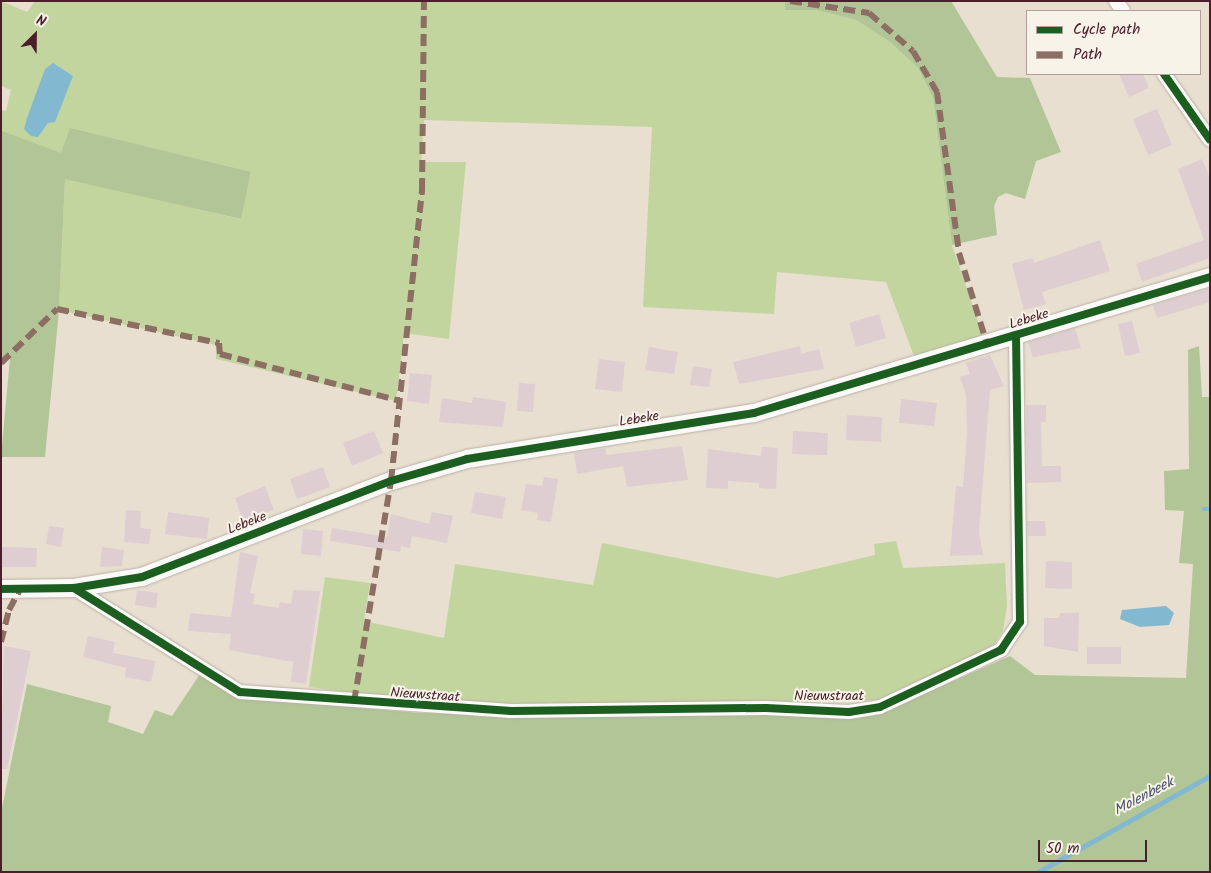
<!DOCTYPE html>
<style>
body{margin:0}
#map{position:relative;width:1211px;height:873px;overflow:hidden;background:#e8dfd0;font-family:Kalam,sans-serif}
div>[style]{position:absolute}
.green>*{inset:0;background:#c3d59f}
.forest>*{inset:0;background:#b1c597}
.water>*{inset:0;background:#83b8d1}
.stream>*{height:4.5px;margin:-2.25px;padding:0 2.25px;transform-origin:2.25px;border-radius:2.25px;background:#83b8d1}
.building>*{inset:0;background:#deced1}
.roads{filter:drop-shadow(0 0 1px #b9afa6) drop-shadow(0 0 1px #b9afa6)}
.minor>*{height:14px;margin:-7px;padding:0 7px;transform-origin:7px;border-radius:7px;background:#fcfaf8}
.tertiary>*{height:18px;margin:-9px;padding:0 9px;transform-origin:9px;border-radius:9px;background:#fcfaf8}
.quiet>*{height:6px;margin-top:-3px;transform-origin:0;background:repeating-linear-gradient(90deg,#8d6e63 0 12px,transparent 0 18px)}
.cycleway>*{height:8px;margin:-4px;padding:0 4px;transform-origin:4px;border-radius:4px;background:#1b5e20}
span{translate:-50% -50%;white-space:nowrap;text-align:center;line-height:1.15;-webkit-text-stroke:4px #f7f3e8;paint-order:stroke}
.street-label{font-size:14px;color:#4a1f2b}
.water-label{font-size:15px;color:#50566e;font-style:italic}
.frame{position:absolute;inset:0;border:2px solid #4a1f2b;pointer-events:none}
.legend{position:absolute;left:1026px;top:10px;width:175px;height:65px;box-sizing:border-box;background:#f7f3e8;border:1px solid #b29e9c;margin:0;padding:6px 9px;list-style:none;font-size:15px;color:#4a1f2b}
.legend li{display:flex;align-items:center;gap:10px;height:25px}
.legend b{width:25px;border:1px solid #b29e9c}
.north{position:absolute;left:10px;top:10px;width:50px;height:50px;-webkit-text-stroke:4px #f7f3e8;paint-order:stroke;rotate:23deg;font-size:14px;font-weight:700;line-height:20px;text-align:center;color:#4a1f2b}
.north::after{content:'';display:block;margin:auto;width:18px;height:22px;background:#4a1f2b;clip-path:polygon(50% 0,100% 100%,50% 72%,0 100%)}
.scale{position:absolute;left:1038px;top:840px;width:109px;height:22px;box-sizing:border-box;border:2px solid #4a1f2b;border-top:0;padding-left:6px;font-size:15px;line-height:18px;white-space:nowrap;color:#4a1f2b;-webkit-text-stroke:4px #f7f3e8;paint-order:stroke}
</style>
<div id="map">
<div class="green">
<div style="clip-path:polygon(1px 1px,27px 12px,35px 1px,785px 1px,785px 10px,816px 10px,856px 20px,890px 42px,918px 68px,933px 98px,952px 245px,983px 336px,914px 356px,886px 282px,777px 272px,774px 314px,643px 307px,652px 127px,424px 120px,421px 162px,466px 162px,449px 339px,404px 333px,396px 401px,216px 359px,216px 345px,59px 310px,65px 178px,240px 219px,251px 173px,70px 129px,62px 153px,1px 165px,1px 110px,6px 111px,11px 90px,1px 86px)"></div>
<div style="clip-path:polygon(896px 541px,903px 568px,1005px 563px,1007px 606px,1003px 631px,992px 648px,885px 700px,489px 706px,410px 701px,309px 687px,325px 577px,370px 583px,364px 621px,444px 638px,455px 564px,593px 585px,602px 543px,777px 578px,875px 555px,874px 544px)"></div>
</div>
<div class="forest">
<div style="clip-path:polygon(785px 1px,951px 1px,997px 77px,1030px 78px,1061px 152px,1036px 161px,1025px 199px,1006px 193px,998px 197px,994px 206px,997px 235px,952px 245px,933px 98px,918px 68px,890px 42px,856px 20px,816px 10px,785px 10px)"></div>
<div style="clip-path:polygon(70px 128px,251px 172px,241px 219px,65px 179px,59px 310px,45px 457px,1px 457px,10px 358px,1px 365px,2px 131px,61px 153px)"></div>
<div style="clip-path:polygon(1199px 346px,1202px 397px,1210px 397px,1210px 872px,1px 872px,1px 813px,27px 684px,111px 706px,108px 722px,143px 734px,155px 710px,172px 716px,200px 674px,237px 697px,419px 713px,566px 715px,888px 710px,1010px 656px,1035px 675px,1186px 678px,1193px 564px,1179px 563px,1184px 511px,1165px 510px,1164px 471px,1189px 469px,1188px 350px)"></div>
</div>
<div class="water">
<div style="clip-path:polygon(53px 63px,73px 76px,55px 122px,48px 123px,38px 137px,31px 136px,24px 129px,27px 118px,45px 69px)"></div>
<div style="clip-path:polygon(1166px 606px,1174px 613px,1169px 625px,1140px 627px,1120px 619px,1122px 610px)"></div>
</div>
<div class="stream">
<div style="left:1204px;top:509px;width:6px"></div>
<div style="left:1038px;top:872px;width:197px;rotate:-29.2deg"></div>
</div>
<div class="building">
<div style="clip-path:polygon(1119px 74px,1143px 74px,1149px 88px,1129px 97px)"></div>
<div style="clip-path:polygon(1157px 109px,1172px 145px,1148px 155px,1133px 119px)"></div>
<div style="clip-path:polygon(1202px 159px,1210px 178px,1210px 258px,1142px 282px,1136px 264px,1204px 240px,1178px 169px)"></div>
<div style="clip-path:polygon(1100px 240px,1110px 271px,1042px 292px,1046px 304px,1024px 310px,1012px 264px,1033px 258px,1034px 263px)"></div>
<div style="clip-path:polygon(1210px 288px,1210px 302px,1157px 318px,1153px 305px)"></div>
<div style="clip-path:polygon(879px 314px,886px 338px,856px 347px,849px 323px)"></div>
<div style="clip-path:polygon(1132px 321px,1140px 353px,1125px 356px,1118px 324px)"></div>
<div style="clip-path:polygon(1075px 328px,1081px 348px,1033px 357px,1028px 342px)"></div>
<div style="clip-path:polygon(800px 346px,801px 354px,819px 349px,824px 369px,739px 384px,733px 362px)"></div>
<div style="clip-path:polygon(649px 347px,678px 352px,674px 374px,645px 370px)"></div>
<div style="clip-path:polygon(990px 355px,1004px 386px,990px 390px,979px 532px,983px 555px,950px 556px,956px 486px,963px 487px,967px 434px,966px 395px,960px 377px,970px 374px,966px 363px)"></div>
<div style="clip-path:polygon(599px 359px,625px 362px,622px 392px,595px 389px)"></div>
<div style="clip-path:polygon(693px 366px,712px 369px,709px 387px,690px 385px)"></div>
<div style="clip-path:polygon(410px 373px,432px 375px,429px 404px,407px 401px)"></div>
<div style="clip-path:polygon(519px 383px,535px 384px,533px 412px,517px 411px)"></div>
<div style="clip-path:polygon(473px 397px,506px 402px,503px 427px,439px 422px,442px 398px,472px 403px)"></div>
<div style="clip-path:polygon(901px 399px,937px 403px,934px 426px,899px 423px)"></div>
<div style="clip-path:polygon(1026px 405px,1046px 405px,1046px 422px,1041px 422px,1042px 466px,1061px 466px,1061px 482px,1027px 483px)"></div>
<div style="clip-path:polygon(847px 415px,882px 417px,881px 442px,846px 440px)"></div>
<div style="clip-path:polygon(374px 431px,383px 453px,352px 466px,343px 443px)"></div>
<div style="clip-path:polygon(793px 431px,828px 433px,827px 455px,792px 454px)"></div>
<div style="clip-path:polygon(682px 446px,688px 480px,627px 487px,623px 466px,577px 474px,574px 453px,606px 448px,606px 455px)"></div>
<div style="clip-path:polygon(762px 447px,778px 448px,776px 489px,759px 488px,759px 483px,728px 481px,728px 489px,706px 488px,708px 449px,761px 456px)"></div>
<div style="clip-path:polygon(323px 467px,330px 487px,297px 499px,290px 479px)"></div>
<div style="clip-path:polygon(544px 477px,558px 479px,551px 522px,537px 520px,538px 513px,521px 510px,526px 484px,542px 486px)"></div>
<div style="clip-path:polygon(265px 486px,274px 510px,243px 521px,235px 498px)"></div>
<div style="clip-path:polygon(475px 492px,506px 497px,502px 519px,471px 513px)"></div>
<div style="clip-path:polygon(126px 510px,141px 511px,140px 528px,151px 529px,149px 544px,124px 542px)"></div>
<div style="clip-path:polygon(168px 512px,209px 518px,207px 539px,165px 534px)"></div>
<div style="clip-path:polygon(432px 512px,453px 516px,447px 543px,412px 536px,410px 548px,401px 546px,400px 552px,330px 541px,332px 528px,387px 537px,391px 514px,429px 524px)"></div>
<div style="clip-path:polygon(1027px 521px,1045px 521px,1046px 536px,1028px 536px)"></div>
<div style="clip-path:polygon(49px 526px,64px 528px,61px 547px,46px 544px)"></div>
<div style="clip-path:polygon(303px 529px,323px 531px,321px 556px,301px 554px)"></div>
<div style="clip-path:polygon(1px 547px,37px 548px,36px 567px,1px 567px)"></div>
<div style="clip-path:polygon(102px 547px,124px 550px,122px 566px,100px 567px)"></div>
<div style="clip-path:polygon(240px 552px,258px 556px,250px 593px,255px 594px,253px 604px,279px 608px,280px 602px,291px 604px,293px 590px,320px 591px,306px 684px,291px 682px,293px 662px,229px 650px,231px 634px,188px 631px,190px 613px,231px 617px)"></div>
<div style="clip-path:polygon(1046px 561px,1072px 562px,1072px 589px,1045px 588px)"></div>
<div style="clip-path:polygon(137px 590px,158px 593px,156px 608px,135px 605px)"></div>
<div style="clip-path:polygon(1060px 613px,1079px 613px,1078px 652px,1044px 646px,1044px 618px,1059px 618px)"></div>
<div style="clip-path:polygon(88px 636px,115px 642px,113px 653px,155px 661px,151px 682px,125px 677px,126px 668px,83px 657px)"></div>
<div style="clip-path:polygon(4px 646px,31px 651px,7px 769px,1px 769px)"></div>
<div style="clip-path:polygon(1087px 647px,1121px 647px,1121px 664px,1087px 664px)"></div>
</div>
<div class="roads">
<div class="minor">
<div style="left:1116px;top:1px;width:12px;rotate:55deg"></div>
<div style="left:1164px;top:74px;width:80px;rotate:55.1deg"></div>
<div style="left:74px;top:588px;width:196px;rotate:32.1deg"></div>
<div style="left:240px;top:692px;width:272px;rotate:4deg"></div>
<div style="left:511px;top:711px;width:255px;rotate:-0.7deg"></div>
<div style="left:766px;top:708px;width:83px;rotate:2.8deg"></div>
<div style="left:849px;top:712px;width:31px;rotate:-9deg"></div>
<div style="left:880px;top:707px;width:134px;rotate:-25.2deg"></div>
<div style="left:1001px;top:650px;width:34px;rotate:-56deg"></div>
<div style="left:1020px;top:622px;width:286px;rotate:-90.8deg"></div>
</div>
<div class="tertiary">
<div style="left:1px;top:589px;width:73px;rotate:-0.8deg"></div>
<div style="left:74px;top:588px;width:69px;rotate:-9.2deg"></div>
<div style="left:142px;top:577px;width:267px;rotate:-21.1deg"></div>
<div style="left:391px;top:481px;width:79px;rotate:-16.1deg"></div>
<div style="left:467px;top:459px;width:291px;rotate:-9.1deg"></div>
<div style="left:754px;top:413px;width:476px;rotate:-16.6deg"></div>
</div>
</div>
<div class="quiet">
<div style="left:790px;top:1px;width:80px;rotate:8.6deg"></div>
<div style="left:869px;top:13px;width:58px;rotate:40.8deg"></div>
<div style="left:913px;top:51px;width:48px;rotate:59.7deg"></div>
<div style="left:937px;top:92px;width:162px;rotate:82.2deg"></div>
<div style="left:959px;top:253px;width:95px;rotate:72.9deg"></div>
<div style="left:1px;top:363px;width:78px;rotate:-44deg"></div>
<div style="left:57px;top:309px;width:166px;rotate:11.9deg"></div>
<div style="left:219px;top:343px;width:11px;rotate:85deg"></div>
<div style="left:220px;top:354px;width:186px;rotate:14.6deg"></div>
<div style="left:1px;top:642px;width:33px;rotate:-76deg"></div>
<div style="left:9px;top:610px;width:24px;rotate:-62deg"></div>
<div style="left:354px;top:702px;width:224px;rotate:-80.5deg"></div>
<div style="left:391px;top:481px;width:293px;rotate:-83.9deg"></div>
<div style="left:422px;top:190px;width:189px;rotate:-89.4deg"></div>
</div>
<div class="cycleway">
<div style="left:1164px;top:74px;width:80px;rotate:55.1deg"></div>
<div style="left:74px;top:588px;width:196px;rotate:32.1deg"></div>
<div style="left:240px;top:692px;width:272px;rotate:4deg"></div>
<div style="left:511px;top:711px;width:255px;rotate:-0.7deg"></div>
<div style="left:766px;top:708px;width:83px;rotate:2.8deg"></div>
<div style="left:849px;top:712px;width:31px;rotate:-9deg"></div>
<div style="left:880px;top:707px;width:134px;rotate:-25.2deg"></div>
<div style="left:1001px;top:650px;width:34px;rotate:-56deg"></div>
<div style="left:1020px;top:622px;width:286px;rotate:-90.8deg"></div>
<div style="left:1px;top:589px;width:73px;rotate:-0.8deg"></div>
<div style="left:74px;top:588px;width:69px;rotate:-9.2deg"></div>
<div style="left:142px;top:577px;width:267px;rotate:-21.1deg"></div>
<div style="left:391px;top:481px;width:79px;rotate:-16.1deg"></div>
<div style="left:467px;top:459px;width:291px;rotate:-9.1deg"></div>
<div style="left:754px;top:413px;width:476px;rotate:-16.6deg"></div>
</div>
<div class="street-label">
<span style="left:1029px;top:319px;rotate:-17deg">Lebeke</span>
<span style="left:639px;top:419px;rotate:-9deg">Lebeke</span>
<span style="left:247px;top:523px;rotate:-21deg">Lebeke</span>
<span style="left:425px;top:695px;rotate:4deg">Nieuwstraat</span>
<span style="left:829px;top:696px">Nieuwstraat</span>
</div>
<div class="water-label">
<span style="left:1144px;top:797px;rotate:-28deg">Molenbeek</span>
</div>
<div class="frame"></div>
<ul class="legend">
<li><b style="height:6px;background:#1b5e20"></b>Cycle path</li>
<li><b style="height:6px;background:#8d6e63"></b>Path</li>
</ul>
<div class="north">N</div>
<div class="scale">50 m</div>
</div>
